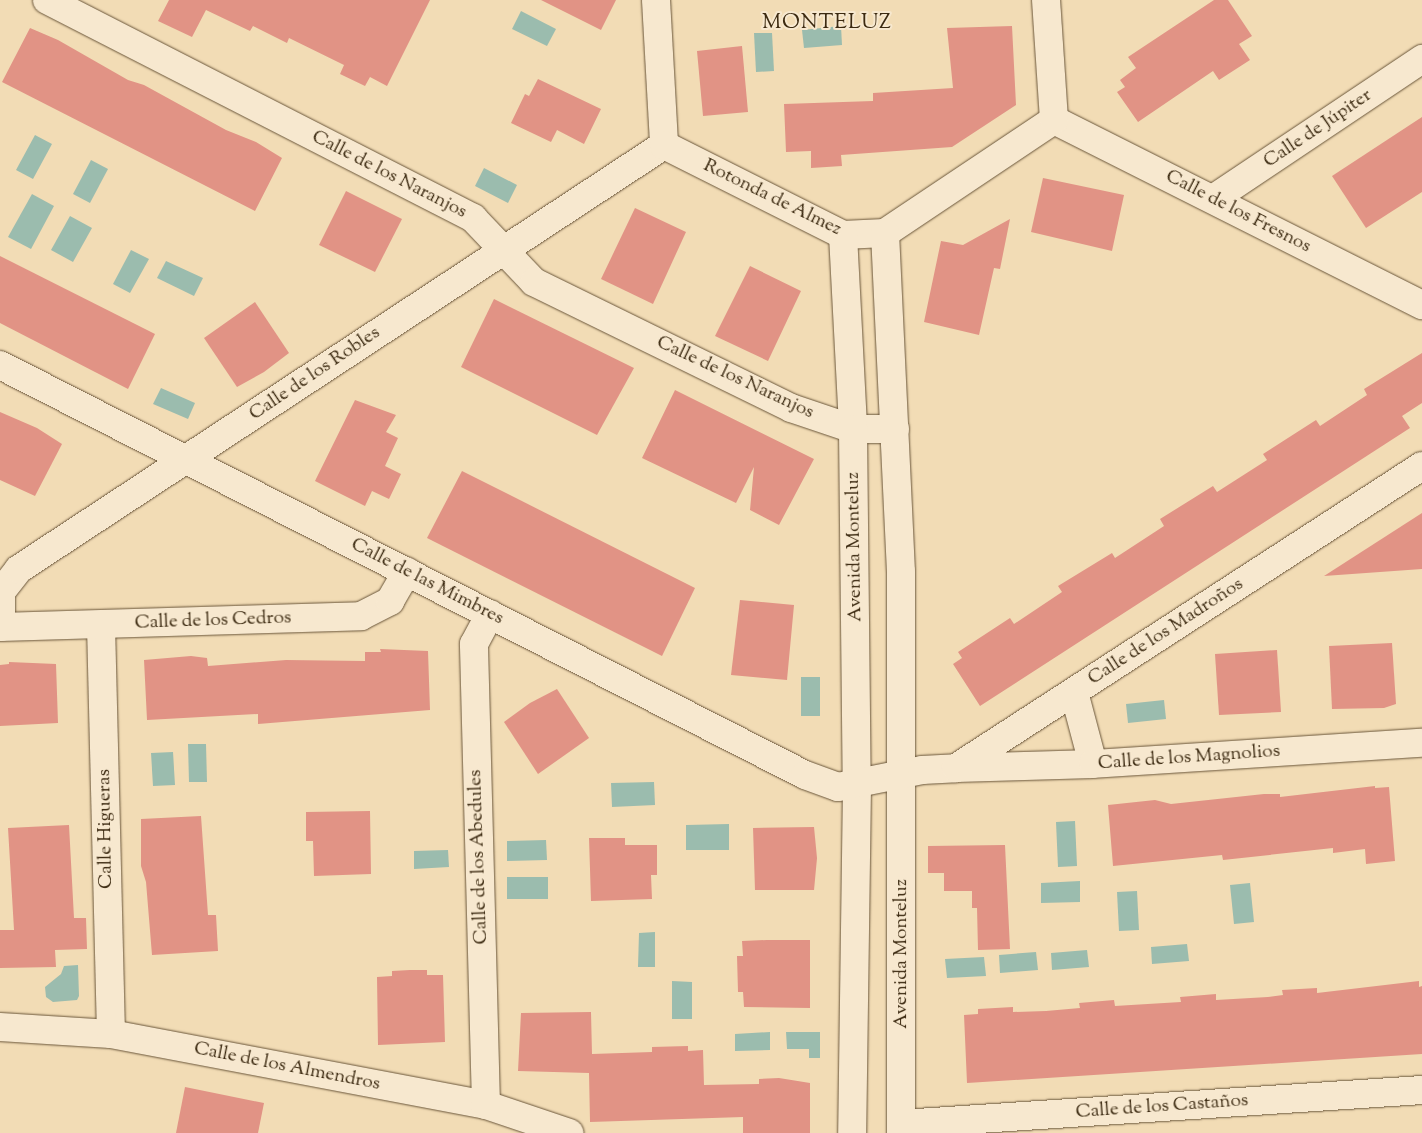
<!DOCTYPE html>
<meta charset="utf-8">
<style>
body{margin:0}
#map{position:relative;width:1422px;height:1133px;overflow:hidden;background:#f2dcb5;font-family:"Sorts Mill Goudy",serif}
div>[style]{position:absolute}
.water>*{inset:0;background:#9bbcae}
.building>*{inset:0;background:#e19385}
.roads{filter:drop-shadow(0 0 1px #6a563a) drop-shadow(0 0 1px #6a563a)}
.street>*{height:28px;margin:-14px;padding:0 14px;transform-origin:14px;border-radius:14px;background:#f7e8cf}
.secondary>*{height:28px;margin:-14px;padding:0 14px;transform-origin:14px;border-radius:14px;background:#f7e8cf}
span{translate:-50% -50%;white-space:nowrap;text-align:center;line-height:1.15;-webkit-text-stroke:4px #f7e8cf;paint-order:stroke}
.street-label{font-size:19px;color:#3c2a11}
.quarter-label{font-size:21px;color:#3c2a11;letter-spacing:1px}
</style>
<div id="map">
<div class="water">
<div style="clip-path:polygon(521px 11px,556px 29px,547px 46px,512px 29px)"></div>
<div style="clip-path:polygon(841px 26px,842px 45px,804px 48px,802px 30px)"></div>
<div style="clip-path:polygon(754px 33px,772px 33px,774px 71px,756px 72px)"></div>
<div style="clip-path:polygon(35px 135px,52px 144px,33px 179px,16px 170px)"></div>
<div style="clip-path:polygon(91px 160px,108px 169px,90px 203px,73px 194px)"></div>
<div style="clip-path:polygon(484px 168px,517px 185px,508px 203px,475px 186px)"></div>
<div style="clip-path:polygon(32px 194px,54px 206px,31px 249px,8px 237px)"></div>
<div style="clip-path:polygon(70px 216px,92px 228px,73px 262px,51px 250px)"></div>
<div style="clip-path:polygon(131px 250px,149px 259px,130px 293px,113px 284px)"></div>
<div style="clip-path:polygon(166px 261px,203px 278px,194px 296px,157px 278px)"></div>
<div style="clip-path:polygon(161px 388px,195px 403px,188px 419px,153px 404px)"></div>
<div style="clip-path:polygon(801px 677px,820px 677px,820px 716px,801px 716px)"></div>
<div style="clip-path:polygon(1164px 700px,1166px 719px,1128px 723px,1126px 704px)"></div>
<div style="clip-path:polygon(188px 744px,206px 744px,207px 782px,189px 782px)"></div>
<div style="clip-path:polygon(173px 752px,175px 785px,153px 786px,151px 753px)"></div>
<div style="clip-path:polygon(654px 782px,655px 805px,612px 807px,611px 783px)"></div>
<div style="clip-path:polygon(1075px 821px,1077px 866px,1058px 867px,1056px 822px)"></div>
<div style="clip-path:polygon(729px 824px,729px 850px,686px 850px,686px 825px)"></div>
<div style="clip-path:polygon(546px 840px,547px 860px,507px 861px,507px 841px)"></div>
<div style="clip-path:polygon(448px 850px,449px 867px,414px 869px,414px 851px)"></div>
<div style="clip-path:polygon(507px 877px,548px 877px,548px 899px,507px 899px)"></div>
<div style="clip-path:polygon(1080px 881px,1080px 902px,1041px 903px,1041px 883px)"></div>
<div style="clip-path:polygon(1250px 883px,1254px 922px,1234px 924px,1230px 885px)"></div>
<div style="clip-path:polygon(1137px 891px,1139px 930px,1119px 931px,1117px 892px)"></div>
<div style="clip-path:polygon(655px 932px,655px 967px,638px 967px,639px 933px)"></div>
<div style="clip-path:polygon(1187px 944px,1189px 961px,1152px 964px,1151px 947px)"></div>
<div style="clip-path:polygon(1087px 950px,1089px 967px,1052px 970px,1051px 953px)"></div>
<div style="clip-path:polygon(1036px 952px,1038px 970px,1000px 973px,999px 955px)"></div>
<div style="clip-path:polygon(984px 957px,986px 976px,947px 978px,945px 959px)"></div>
<div style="clip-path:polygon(78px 965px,79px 996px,77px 1000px,53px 1002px,46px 997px,45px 987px,61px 974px,64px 966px)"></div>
<div style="clip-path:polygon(672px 981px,692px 982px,692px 1019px,672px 1019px)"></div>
<div style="clip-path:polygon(770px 1032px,770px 1050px,735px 1051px,735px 1034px)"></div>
<div style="clip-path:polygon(786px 1032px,820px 1032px,820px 1058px,809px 1058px,809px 1049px,787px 1049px)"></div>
</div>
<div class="building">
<div style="clip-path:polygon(169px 0,430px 0,387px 86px,370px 77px,365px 86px,340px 74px,344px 65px,289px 38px,287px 43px,253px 26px,250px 31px,206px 10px,192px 37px,158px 21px)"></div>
<div style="clip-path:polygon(541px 0,616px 0,601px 30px)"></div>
<div style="clip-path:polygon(1214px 0,1228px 0,1252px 36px,1239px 44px,1250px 60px,1219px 80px,1213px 71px,1138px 122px,1117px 92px,1125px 87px,1120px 80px,1136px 68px,1128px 57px)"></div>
<div style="clip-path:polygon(1012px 26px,1016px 105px,952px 147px,841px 155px,842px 166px,811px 168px,811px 151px,786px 152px,784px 104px,873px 101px,873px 93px,953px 88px,947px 28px)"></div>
<div style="clip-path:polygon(30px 28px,58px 40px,128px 80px,144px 85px,226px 130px,256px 142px,282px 158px,255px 211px,2px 82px)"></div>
<div style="clip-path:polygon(742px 46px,748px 112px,703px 116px,697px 51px)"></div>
<div style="clip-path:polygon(538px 79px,601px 109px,584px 144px,557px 130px,551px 142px,511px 123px,525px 94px,529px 96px)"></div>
<div style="clip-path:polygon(1422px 117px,1422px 192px,1366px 228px,1332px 176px)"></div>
<div style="clip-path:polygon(1043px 178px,1124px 195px,1112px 251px,1031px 232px)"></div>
<div style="clip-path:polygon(346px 191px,402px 219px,375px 272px,319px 245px)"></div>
<div style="clip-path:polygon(635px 208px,686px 232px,653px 304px,601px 279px)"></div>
<div style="clip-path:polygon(1010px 219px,1000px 269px,994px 268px,979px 335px,924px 322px,941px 241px,963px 245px)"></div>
<div style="clip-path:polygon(0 256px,155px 334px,128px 389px,0 323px)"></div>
<div style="clip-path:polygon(750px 266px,801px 291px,768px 361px,715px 336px)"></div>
<div style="clip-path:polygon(494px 299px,634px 368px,597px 435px,461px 367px)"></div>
<div style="clip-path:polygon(255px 302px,289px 353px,264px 372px,237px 387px,204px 338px)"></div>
<div style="clip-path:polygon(1422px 353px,1422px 403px,1402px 416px,1410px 428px,980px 706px,953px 664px,962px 658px,958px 652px,1010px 618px,1014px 624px,1062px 592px,1058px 586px,1112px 553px,1115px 558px,1164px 526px,1160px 519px,1213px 486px,1217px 492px,1267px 460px,1263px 454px,1316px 420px,1320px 426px,1367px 395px,1364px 389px)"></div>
<div style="clip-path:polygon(675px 390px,814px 459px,779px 525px,750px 510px,754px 467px,736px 503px,642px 458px)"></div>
<div style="clip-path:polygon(355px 400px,396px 415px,386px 432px,398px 438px,385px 466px,401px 474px,389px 499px,372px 491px,365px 506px,315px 481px)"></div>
<div style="clip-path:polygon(0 412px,37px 428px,62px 444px,35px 496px,0 480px)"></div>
<div style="clip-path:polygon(462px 471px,695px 588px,662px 656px,427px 538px)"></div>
<div style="clip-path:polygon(1422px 513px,1422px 569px,1324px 576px)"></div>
<div style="clip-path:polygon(740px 600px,794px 605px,787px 680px,731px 675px)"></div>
<div style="clip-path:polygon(1392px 643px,1396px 704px,1384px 708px,1332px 709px,1329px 646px)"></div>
<div style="clip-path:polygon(380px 649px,428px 651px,430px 710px,258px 724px,258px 714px,147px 720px,144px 660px,191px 656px,207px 658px,208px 666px,286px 660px,365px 661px,365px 652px,381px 652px)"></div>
<div style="clip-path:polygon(1277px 650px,1281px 712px,1219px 715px,1215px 654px)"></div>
<div style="clip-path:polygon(9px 662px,56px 664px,58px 723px,0 726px,0 665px,9px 664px)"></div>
<div style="clip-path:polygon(557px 689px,589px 738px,538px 774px,504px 722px,530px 703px)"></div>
<div style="clip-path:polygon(1375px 786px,1375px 788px,1389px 787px,1395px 861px,1366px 864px,1365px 849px,1333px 853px,1333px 848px,1223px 860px,1222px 855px,1113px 866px,1108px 805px,1155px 800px,1171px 804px,1264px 794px,1280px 794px,1280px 797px)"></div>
<div style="clip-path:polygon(370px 811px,371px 874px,314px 876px,313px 841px,306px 841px,306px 812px)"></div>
<div style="clip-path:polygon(201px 816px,208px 915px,216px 915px,218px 951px,152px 955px,146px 882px,141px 866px,141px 819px)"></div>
<div style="clip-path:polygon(69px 825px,74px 918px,86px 918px,87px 949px,55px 950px,56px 967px,0 968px,0 930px,14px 930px,8px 828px)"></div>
<div style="clip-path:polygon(814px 827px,817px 858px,814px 890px,755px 890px,753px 828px)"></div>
<div style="clip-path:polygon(589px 838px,625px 838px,625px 845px,657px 845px,657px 875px,651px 875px,652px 899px,591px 901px)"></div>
<div style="clip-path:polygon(1005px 845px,1010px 949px,978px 950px,977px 908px,972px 908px,972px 891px,944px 891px,944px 873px,928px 873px,928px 846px)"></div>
<div style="clip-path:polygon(767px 940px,810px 940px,810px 1008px,744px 1007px,743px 992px,738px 992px,737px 956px,743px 956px,742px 941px)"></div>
<div style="clip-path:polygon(410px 970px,427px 970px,427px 975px,443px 975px,445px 1042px,378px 1045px,377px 977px,392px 976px,392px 971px)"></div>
<div style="clip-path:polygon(1419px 981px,1419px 987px,1422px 986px,1422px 1054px,967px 1083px,964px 1015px,978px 1014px,978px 1009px,1013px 1007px,1013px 1012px,1046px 1011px,1080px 1008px,1079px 1003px,1114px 1000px,1115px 1006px,1131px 1005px,1181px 1002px,1180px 997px,1216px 994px,1216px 1000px,1268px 997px,1283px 995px,1282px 990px,1317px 988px,1317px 993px)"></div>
<div style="clip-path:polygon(591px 1012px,592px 1054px,652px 1052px,652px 1047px,688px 1046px,688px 1051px,703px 1050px,704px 1085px,759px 1084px,759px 1079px,779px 1078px,810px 1083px,810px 1133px,743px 1133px,743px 1117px,590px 1122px,589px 1073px,518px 1071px,521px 1013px)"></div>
<div style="clip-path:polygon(185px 1087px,264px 1103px,258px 1133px,176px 1133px)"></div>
</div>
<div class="roads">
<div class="street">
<div style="left:47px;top:0;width:479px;rotate:27.1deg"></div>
<div style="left:473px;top:218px;width:88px;rotate:46.4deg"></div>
<div style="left:534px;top:282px;width:286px;rotate:26.1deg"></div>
<div style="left:791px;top:408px;width:65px;rotate:18.7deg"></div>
<div style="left:853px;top:429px;width:42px"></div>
<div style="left:1054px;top:120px;width:412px;rotate:26.7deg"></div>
<div style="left:1213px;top:199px;width:252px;rotate:-33.8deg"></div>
<div style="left:101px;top:625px;width:409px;rotate:88.6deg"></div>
<div style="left:0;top:627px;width:361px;rotate:-1.7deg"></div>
<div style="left:361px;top:616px;width:33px;rotate:-27deg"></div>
<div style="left:390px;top:601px;width:34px;rotate:-60deg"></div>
<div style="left:1px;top:627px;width:35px;rotate:-90deg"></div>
<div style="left:1px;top:592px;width:29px;rotate:-52deg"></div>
<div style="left:19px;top:569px;width:772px;rotate:-33.32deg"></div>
<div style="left:1074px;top:692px;width:74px;rotate:75.2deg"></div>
<div style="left:956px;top:768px;width:137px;rotate:-1.7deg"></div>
<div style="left:1093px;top:764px;width:330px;rotate:-3.7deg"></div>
<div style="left:0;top:1027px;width:111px;rotate:3.6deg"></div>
<div style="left:111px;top:1034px;width:382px;rotate:10.7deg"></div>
<div style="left:486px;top:1105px;width:88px;rotate:18.6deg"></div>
<div style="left:486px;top:1105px;width:461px;rotate:-91.5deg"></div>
<div style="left:474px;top:644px;width:34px;rotate:-62deg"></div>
<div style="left:902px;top:1124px;width:521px;rotate:-3.74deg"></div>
</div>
<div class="secondary">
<div style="left:656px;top:0;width:145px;rotate:86.8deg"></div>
<div style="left:664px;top:145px;width:200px;rotate:26.7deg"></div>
<div style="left:843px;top:235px;width:42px;rotate:-2.7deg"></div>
<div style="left:885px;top:233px;width:203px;rotate:-33.8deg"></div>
<div style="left:1054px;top:120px;width:120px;rotate:-93.8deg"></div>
<div style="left:885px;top:233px;width:339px;rotate:87.3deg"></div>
<div style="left:901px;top:572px;width:561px;rotate:90deg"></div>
<div style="left:843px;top:235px;width:194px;rotate:87deg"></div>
<div style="left:853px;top:429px;width:357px;rotate:89.4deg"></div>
<div style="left:857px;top:786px;width:347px;rotate:90.8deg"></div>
<div style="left:0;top:365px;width:903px;rotate:26.99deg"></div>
<div style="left:805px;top:775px;width:35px;rotate:20deg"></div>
<div style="left:838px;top:787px;width:86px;rotate:-11.4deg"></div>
<div style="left:922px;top:770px;width:34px;rotate:-3deg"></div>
<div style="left:956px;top:768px;width:555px;rotate:-32.95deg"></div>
</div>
</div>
<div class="street-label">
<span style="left:1318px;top:129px;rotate:-34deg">Calle de Júpiter</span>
<span style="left:389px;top:175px;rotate:27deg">Calle de los Naranjos</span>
<span style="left:772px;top:198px;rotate:26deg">Rotonda de Almez</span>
<span style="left:1238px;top:212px;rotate:27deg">Calle de los Fresnos</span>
<span style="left:315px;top:374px;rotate:-34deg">Calle de los Robles</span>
<span style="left:735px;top:378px;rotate:25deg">Calle de los Naranjos</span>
<span style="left:855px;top:547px;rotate:-91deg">Avenida Monteluz</span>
<span style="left:427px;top:582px;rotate:27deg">Calle de las Mimbres</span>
<span style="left:213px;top:621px;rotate:-2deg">Calle de los Cedros</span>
<span style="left:1166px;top:632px;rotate:-33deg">Calle de los Madroños</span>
<span style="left:1189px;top:758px;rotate:-4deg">Calle de los Magnolios</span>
<span style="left:106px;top:829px;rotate:-91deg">Calle Higueras</span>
<span style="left:479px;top:857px;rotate:-92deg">Calle de los Abedules</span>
<span style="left:902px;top:954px;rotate:-90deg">Avenida Monteluz</span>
<span style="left:287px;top:1067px;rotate:11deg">Calle de los Almendros</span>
<span style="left:1162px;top:1107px;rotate:-4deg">Calle de los Castaños</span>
</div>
<div class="quarter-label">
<span style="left:827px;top:23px">MONTELUZ</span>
</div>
</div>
